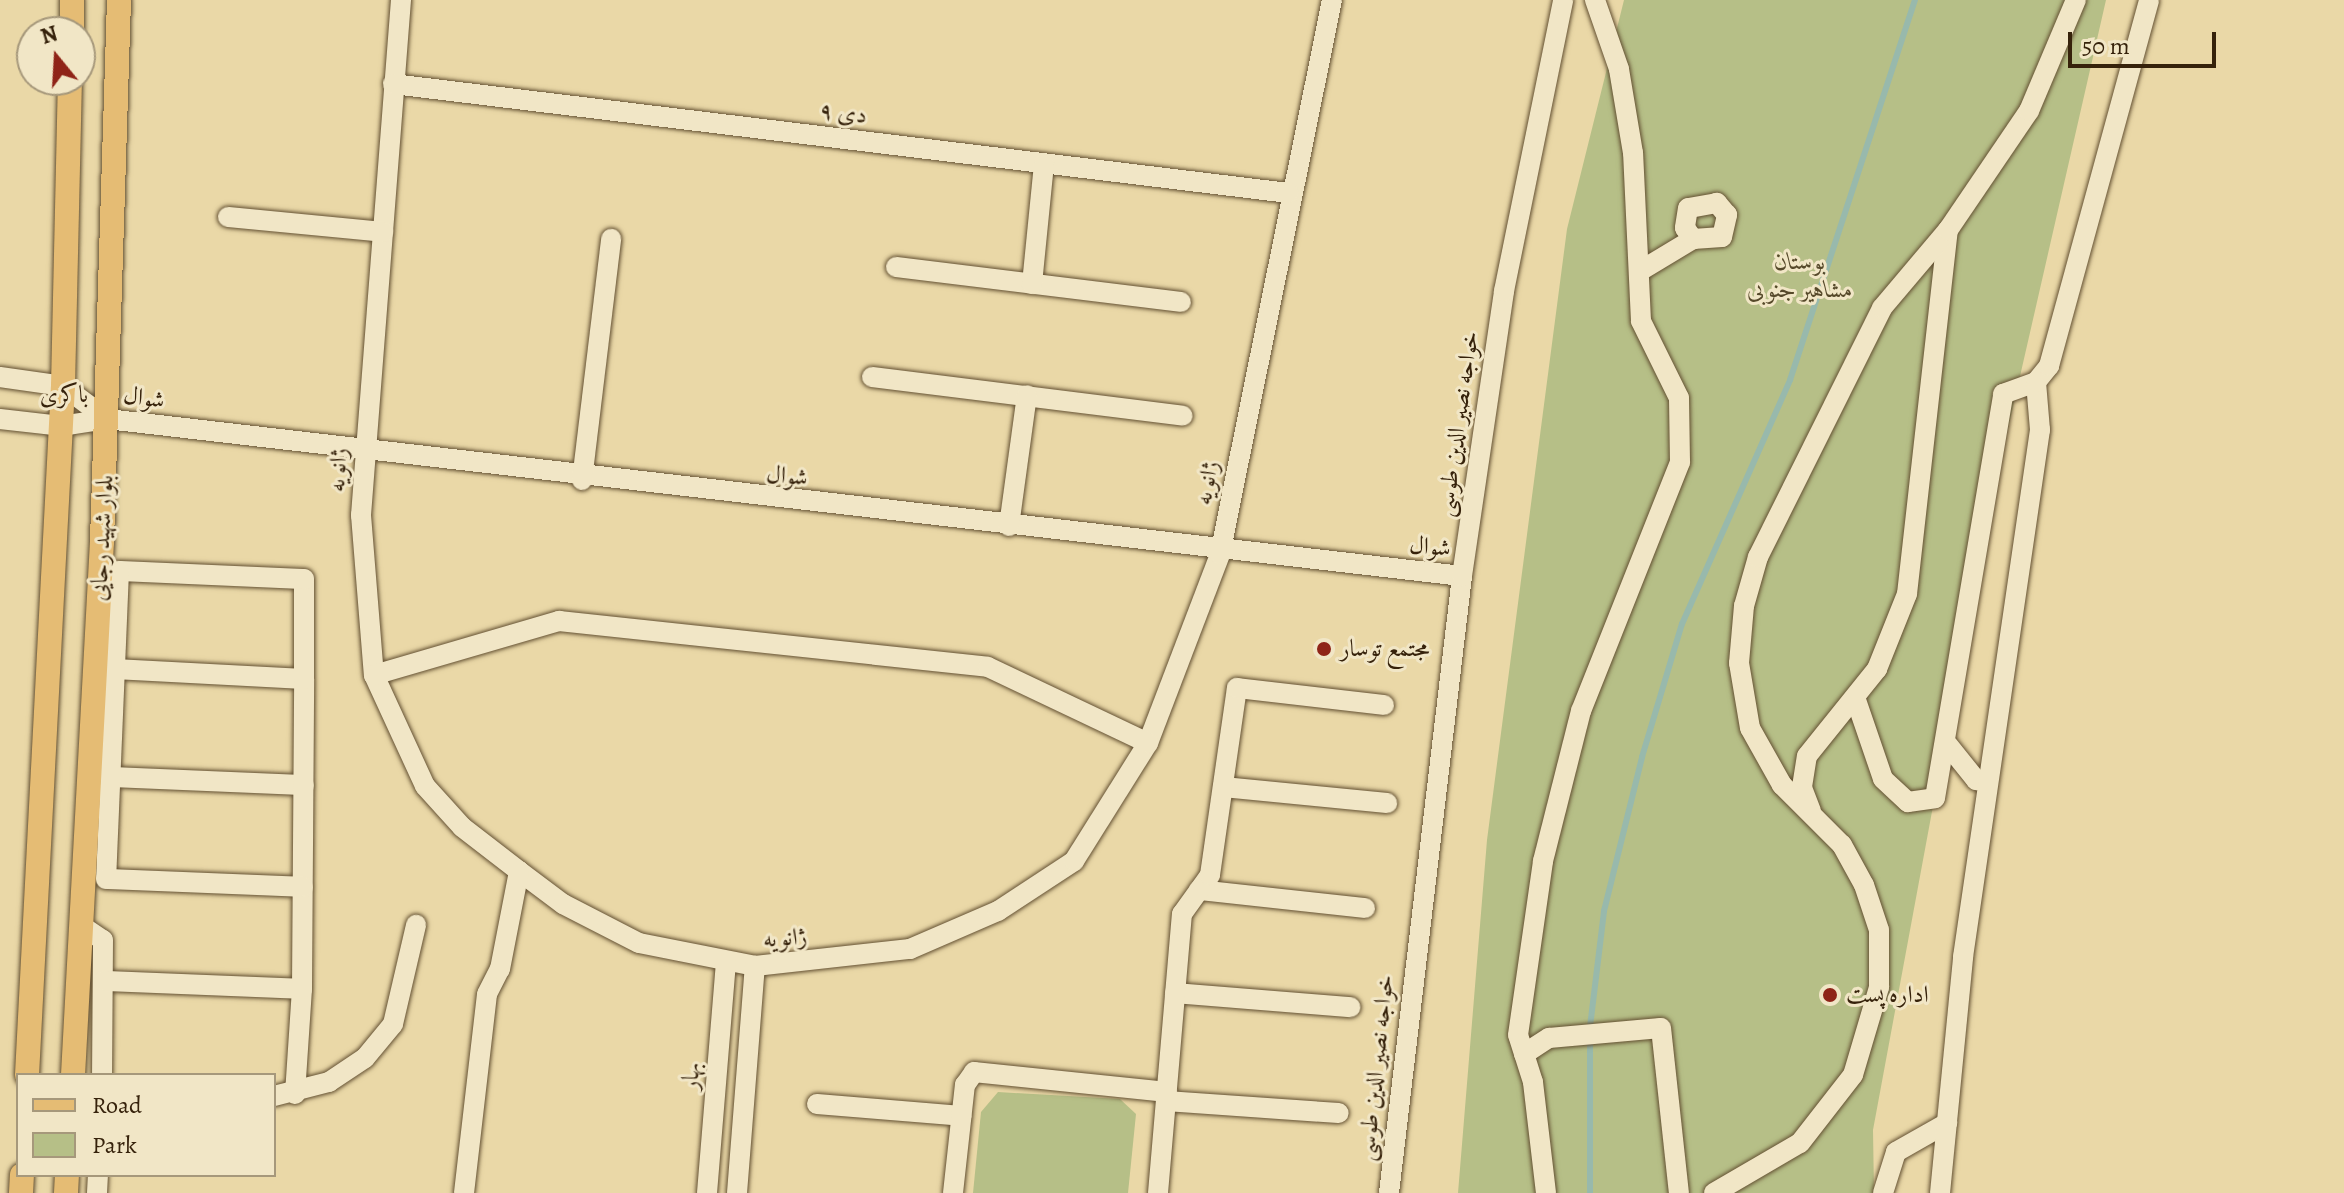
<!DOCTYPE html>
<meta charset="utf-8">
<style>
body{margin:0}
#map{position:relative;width:2344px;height:1193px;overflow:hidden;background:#ead8a7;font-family:Alegreya,Amiri,serif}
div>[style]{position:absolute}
.green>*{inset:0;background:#b6bf87}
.stream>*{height:6px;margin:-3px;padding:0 3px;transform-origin:3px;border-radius:3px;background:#98b9ac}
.roads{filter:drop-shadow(0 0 2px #635032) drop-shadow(0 0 2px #635032)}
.minor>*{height:20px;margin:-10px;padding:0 10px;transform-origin:10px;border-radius:10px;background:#f1e6c6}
.major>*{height:24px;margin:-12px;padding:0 12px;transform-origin:12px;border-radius:12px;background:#e5bc74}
.dots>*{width:22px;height:22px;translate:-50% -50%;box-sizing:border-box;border:4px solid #f1e6c6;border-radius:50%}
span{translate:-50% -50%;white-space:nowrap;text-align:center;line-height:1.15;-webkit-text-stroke:6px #f1e6c6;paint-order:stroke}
.street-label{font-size:24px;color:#36220b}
.park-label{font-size:24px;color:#56492a;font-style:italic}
.poi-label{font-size:24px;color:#36220b}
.left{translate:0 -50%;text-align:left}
.legend{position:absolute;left:16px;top:1073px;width:260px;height:104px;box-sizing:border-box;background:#f1e6c6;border:2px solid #a6987b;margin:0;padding:10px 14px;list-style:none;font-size:24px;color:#36220b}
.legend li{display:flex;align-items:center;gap:16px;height:40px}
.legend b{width:40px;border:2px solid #a6987b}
.north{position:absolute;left:16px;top:16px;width:80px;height:80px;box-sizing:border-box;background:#f1e6c6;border:2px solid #a6987b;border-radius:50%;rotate:342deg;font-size:22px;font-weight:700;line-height:32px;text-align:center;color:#36220b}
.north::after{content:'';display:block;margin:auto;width:28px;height:36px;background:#8f2418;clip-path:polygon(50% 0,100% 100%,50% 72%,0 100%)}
.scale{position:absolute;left:2068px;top:32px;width:148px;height:36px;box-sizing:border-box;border:4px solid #36220b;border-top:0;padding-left:10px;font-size:24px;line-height:28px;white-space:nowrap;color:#36220b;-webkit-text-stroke:6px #f1e6c6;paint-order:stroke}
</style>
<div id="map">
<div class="green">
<div style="clip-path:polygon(1624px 0,2106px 0,1981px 547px,1873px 1130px,1874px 1193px,1458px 1193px,1487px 840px,1567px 229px)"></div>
<div style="clip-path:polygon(998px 1092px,1120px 1099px,1136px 1114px,1128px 1193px,973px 1193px,981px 1112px)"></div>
</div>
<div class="stream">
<div style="left:1590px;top:1193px;width:166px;rotate:-90deg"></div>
<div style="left:1590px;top:1027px;width:117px;rotate:-83.1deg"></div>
<div style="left:1604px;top:911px;width:159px;rotate:-76.1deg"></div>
<div style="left:1642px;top:757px;width:139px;rotate:-73.3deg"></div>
<div style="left:1682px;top:624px;width:267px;rotate:-66.1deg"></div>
<div style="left:1790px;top:380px;width:400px;rotate:-71.8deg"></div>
</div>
<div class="roads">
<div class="minor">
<div style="left:401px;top:0;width:517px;rotate:94.44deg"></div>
<div style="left:361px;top:515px;width:161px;rotate:85.4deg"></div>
<div style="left:374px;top:675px;width:122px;rotate:65.3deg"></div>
<div style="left:425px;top:786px;width:55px;rotate:47.9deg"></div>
<div style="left:462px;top:827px;width:72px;rotate:37.7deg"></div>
<div style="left:519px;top:871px;width:55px;rotate:36.9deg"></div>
<div style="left:563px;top:904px;width:85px;rotate:27.2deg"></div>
<div style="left:639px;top:943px;width:118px;rotate:11.2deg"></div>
<div style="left:755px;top:966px;width:156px;rotate:-6.3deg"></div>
<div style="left:910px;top:949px;width:96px;rotate:-23.4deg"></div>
<div style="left:998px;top:911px;width:91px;rotate:-33.3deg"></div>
<div style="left:1074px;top:861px;width:139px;rotate:-57.9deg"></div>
<div style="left:1148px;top:743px;width:202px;rotate:-69.1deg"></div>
<div style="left:1220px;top:554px;width:565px;rotate:-78.57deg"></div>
<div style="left:393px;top:84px;width:902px;rotate:6.94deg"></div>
<div style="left:228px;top:217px;width:156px;rotate:5.5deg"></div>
<div style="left:896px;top:267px;width:287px;rotate:7deg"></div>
<div style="left:1640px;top:271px;width:62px;rotate:-31.1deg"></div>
<div style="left:1693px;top:239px;width:29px;rotate:-4deg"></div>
<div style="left:1722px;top:237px;width:23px;rotate:-77deg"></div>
<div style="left:1727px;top:215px;width:16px;rotate:-130deg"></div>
<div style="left:1717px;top:203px;width:29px;rotate:170deg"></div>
<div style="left:1688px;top:208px;width:20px;rotate:99deg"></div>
<div style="left:1685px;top:228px;width:14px;rotate:54deg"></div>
<div style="left:1032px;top:284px;width:121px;rotate:-84.3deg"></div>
<div style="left:0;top:377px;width:64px;rotate:8.1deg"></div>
<div style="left:63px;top:386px;width:55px;rotate:36.9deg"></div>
<div style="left:872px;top:377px;width:313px;rotate:7.1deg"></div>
<div style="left:0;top:419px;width:61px;rotate:6.5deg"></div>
<div style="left:61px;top:426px;width:47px;rotate:-8.7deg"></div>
<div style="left:107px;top:419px;width:1364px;rotate:6.61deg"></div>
<div style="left:582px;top:480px;width:243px;rotate:-83.1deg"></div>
<div style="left:1009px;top:526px;width:132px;rotate:-82.2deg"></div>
<div style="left:115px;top:669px;width:189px;rotate:3deg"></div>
<div style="left:374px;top:675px;width:193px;rotate:-16.3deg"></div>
<div style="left:559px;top:621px;width:431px;rotate:6.1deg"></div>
<div style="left:988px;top:667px;width:177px;rotate:25.4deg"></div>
<div style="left:1856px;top:700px;width:83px;rotate:71.1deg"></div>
<div style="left:1883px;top:779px;width:34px;rotate:43deg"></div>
<div style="left:1908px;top:802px;width:27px;rotate:-8deg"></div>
<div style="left:1935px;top:798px;width:410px;rotate:-80.4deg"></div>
<div style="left:2003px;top:394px;width:35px;rotate:-20deg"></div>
<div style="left:1948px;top:745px;width:45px;rotate:51.3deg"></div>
<div style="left:1976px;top:780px;width:12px;rotate:5deg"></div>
<div style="left:110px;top:777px;width:194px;rotate:2.4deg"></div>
<div style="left:1223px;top:787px;width:165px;rotate:5.6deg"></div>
<div style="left:1811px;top:811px;width:26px;rotate:-111deg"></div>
<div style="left:1802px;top:787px;width:31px;rotate:-81deg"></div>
<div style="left:1807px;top:756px;width:112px;rotate:-51.2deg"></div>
<div style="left:1877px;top:669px;width:81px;rotate:-68.2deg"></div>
<div style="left:1907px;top:594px;width:366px;rotate:-83.6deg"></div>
<div style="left:1199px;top:890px;width:167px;rotate:6.2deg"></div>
<div style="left:82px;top:926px;width:25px;rotate:34deg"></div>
<div style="left:103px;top:940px;width:135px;rotate:90.4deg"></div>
<div style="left:104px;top:981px;width:198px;rotate:2.3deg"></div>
<div style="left:1175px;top:993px;width:176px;rotate:4.6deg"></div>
<div style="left:1524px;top:1054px;width:30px;rotate:-33deg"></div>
<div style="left:1549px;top:1038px;width:112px;rotate:-5.1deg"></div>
<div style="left:1661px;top:1028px;width:166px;rotate:83.8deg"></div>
<div style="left:295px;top:1094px;width:105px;rotate:-86.2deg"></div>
<div style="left:302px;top:989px;width:310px;rotate:-89.6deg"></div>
<div style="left:304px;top:679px;width:100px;rotate:-90deg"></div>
<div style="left:304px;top:579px;width:185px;rotate:-177.5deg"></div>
<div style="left:119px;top:571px;width:308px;rotate:92.4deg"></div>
<div style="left:106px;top:879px;width:197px;rotate:2.3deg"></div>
<div style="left:274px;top:1096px;width:57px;rotate:-14.3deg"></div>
<div style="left:329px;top:1082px;width:43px;rotate:-33.7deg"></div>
<div style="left:365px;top:1058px;width:44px;rotate:-50.5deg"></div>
<div style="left:393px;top:1024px;width:102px;rotate:-76.9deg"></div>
<div style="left:1166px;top:1101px;width:173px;rotate:4deg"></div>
<div style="left:817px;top:1104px;width:145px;rotate:4.7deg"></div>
<div style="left:97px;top:1193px;width:18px;rotate:-87deg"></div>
<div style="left:464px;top:1193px;width:200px;rotate:-83.4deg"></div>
<div style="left:487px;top:994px;width:28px;rotate:-63deg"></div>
<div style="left:500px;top:969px;width:100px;rotate:-79deg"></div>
<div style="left:707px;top:1193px;width:230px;rotate:-85.3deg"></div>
<div style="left:737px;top:1193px;width:228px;rotate:-85.5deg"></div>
<div style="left:953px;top:1193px;width:109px;rotate:-83.7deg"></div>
<div style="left:965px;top:1085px;width:16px;rotate:-55deg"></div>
<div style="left:974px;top:1072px;width:194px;rotate:5.9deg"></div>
<div style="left:1158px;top:1193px;width:280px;rotate:-85.1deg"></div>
<div style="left:1182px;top:914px;width:48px;rotate:-54.3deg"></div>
<div style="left:1210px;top:875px;width:189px;rotate:-81.8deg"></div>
<div style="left:1237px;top:688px;width:148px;rotate:6.6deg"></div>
<div style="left:1389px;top:1193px;width:621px;rotate:-83.25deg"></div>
<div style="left:1462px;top:576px;width:288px;rotate:-81.6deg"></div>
<div style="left:1504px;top:291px;width:297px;rotate:-78.5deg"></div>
<div style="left:1546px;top:1193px;width:112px;rotate:-96.7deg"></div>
<div style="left:1533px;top:1082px;width:49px;rotate:-107.7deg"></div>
<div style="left:1518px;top:1035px;width:176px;rotate:-81.8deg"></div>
<div style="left:1543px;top:861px;width:155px;rotate:-75.8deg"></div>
<div style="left:1581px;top:711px;width:268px;rotate:-68.3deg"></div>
<div style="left:1680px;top:462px;width:64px;rotate:-90.9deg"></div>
<div style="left:1679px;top:398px;width:86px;rotate:-116.3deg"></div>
<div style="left:1641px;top:321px;width:168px;rotate:-92.7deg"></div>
<div style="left:1633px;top:153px;width:85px;rotate:-99.5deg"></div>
<div style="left:1619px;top:69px;width:73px;rotate:-109.2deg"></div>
<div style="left:1714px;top:1193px;width:99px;rotate:-30.2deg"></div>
<div style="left:1800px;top:1143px;width:86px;rotate:-52.1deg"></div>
<div style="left:1853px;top:1075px;width:92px;rotate:-73.5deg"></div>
<div style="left:1879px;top:987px;width:57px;rotate:-90deg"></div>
<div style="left:1879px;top:930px;width:47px;rotate:-108.4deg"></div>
<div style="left:1864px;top:885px;width:46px;rotate:-118.8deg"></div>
<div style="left:1842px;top:845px;width:85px;rotate:-135deg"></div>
<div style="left:1782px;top:785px;width:65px;rotate:-119.3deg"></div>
<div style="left:1750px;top:728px;width:66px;rotate:-99.6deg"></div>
<div style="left:1739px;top:663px;width:57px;rotate:-85deg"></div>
<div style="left:1744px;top:606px;width:51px;rotate:-74.1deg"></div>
<div style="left:1758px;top:557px;width:278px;rotate:-63.5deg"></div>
<div style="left:1882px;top:308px;width:102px;rotate:-49.8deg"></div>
<div style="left:1948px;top:230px;width:144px;rotate:-55.8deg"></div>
<div style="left:2029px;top:111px;width:121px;rotate:-67.1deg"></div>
<div style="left:1883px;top:1193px;width:43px;rotate:-72.4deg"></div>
<div style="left:1896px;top:1152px;width:59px;rotate:-29.6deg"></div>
<div style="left:1940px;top:1193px;width:237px;rotate:-84.4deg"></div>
<div style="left:1963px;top:957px;width:533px;rotate:-81.69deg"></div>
<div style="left:2040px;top:430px;width:48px;rotate:-94.8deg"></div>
<div style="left:2036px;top:382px;width:21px;rotate:-51deg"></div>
<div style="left:2049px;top:366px;width:379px;rotate:-74.7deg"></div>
</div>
<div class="major">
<div style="left:72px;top:32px;width:32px;rotate:-90deg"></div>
<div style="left:27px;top:1075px;width:690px;rotate:-87.01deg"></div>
<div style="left:63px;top:386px;width:306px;rotate:-88.7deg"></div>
<div style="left:73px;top:1075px;width:535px;rotate:-86.89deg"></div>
<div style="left:102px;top:541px;width:541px;rotate:-88.2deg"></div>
<div style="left:21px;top:1193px;width:18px;rotate:-87deg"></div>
<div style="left:66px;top:1193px;width:18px;rotate:-87deg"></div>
</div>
</div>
<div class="dots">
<div style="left:1324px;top:649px;background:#8f2418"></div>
<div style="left:1830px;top:995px;background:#8f2418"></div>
</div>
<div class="street-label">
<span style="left:843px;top:113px;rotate:7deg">۹ دی</span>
<span style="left:64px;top:395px;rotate:-1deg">باکری</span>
<span style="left:144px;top:398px;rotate:8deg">شوال</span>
<span style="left:1458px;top:424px;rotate:-82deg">خواجه نصیر الدین طوسی</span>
<span style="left:338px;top:470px;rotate:-86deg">ژانویه</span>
<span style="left:787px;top:476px;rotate:6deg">شوال</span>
<span style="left:1207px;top:483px;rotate:-79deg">ژانویه</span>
<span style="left:102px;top:538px;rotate:-87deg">بلوار شهید رجایی</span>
<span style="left:1430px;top:547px;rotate:5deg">شوال</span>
<span style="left:785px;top:938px;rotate:-4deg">ژانویه</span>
<span style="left:1376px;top:1068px;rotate:-84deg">خواجه نصیر الدین طوسی</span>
<span style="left:691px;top:1076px;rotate:-85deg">بهار</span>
</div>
<div class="park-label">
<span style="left:1800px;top:276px">بوستان<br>مشاهیر جنوبی</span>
</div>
<div class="poi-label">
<span class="left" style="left:1340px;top:649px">مجتمع توسار</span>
<span class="left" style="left:1846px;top:995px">اداره پست</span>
</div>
<ul class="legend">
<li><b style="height:10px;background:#e5bc74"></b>Road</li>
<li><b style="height:22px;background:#b6bf87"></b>Park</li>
</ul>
<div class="north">N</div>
<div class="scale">50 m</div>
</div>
